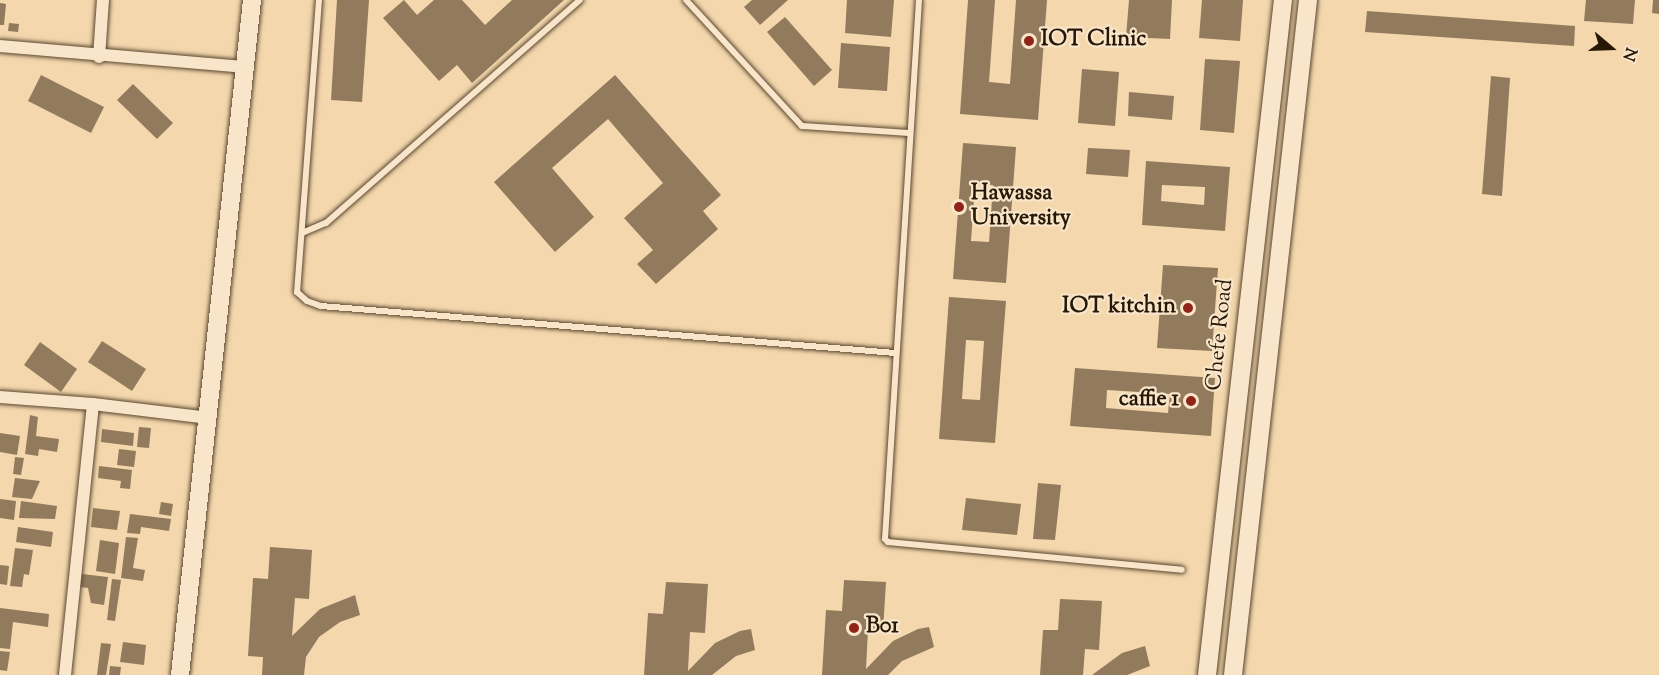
<!DOCTYPE html>
<style>
body{margin:0}
#map{position:relative;width:1659px;height:675px;overflow:hidden;background:#f4d7ad;font-family:"Sorts Mill Goudy",serif}
div>[style]{position:absolute}
.building>*{inset:0;background:#927b5c}
.roads{filter:drop-shadow(0 0 2px #5a472f) drop-shadow(0 0 2px #5a472f)}
.lane>*{height:6px;margin:-3px;padding:0 3px;transform-origin:3px;border-radius:3px;background:#f8e5ca}
.street>*{height:12px;margin:-6px;padding:0 6px;transform-origin:6px;border-radius:6px;background:#f8e5ca}
.secondary>*{height:18px;margin:-9px;padding:0 9px;transform-origin:9px;border-radius:9px;background:#f8e5ca}
.dots>*{width:16px;height:16px;translate:-50% -50%;box-sizing:border-box;border:3px solid #f8e5ca;border-radius:50%}
span{translate:-50% -50%;white-space:nowrap;text-align:center;line-height:1.15;-webkit-text-stroke:4.5px #f8e5ca;paint-order:stroke}
.poi-label{font-size:22px;color:#271705;font-weight:700}
.left{translate:0 -50%;text-align:left}
.right{translate:-100% -50%;text-align:right}
.street-label{font-size:22px;color:#271705}
.north{position:absolute;left:1581px;top:18px;width:60px;height:60px;-webkit-text-stroke:4px #f8e5ca;paint-order:stroke;rotate:109deg;font-size:16px;font-weight:700;line-height:24px;text-align:center;color:#271705}
.north::after{content:'';display:block;margin:auto;width:21px;height:27px;background:#271705;clip-path:polygon(50% 0,100% 100%,50% 72%,0 100%)}
</style>
<div id="map">
<div class="building">
<div style="clip-path:polygon(337px 0,369px 0,362px 102px,331px 100px)"></div>
<div style="clip-path:polygon(404px 0,417px 15px,434px 0,462px 0,485px 25px,512px 0,564px 0,472px 83px,457px 65px,439px 81px,383px 18px)"></div>
<div style="clip-path:polygon(752px 0,788px 0,760px 25px,744px 7px)"></div>
<div style="clip-path:polygon(847px 0,894px 0,891px 37px,845px 33px)"></div>
<div style="clip-path:polygon(968px 0,995px 0,989px 82px,1010px 84px,1016px 0,1047px 0,1038px 120px,960px 114px)"></div>
<div style="clip-path:polygon(1129px 0,1172px 0,1170px 39px,1126px 37px)"></div>
<div style="clip-path:polygon(1202px 0,1243px 0,1240px 41px,1199px 38px)"></div>
<div style="clip-path:polygon(1586px 0,1635px 0,1633px 24px,1584px 21px)"></div>
<div style="clip-path:polygon(1653px 0,1659px 0,1659px 14px,1652px 13px)"></div>
<div style="clip-path:polygon(0 3px,6px 4px,4px 25px,0 25px)"></div>
<div style="clip-path:polygon(1367px 11px,1575px 26px,1574px 46px,1365px 32px)"></div>
<div style="clip-path:polygon(785px 17px,832px 70px,814px 86px,767px 32px)"></div>
<div style="clip-path:polygon(9px 23px,19px 24px,18px 32px,8px 31px)"></div>
<div style="clip-path:polygon(841px 43px,890px 47px,887px 91px,838px 88px)"></div>
<div style="clip-path:polygon(1205px 59px,1240px 61px,1234px 133px,1200px 130px)"></div>
<div style="clip-path:polygon(1082px 69px,1119px 72px,1115px 126px,1078px 123px)"></div>
<div style="clip-path:polygon(41px 75px,104px 107px,91px 133px,28px 101px)"></div>
<div style="clip-path:polygon(615px 75px,721px 195px,703px 211px,718px 229px,656px 284px,637px 264px,653px 250px,624px 218px,663px 183px,608px 119px,552px 168px,594px 217px,555px 252px,494px 182px)"></div>
<div style="clip-path:polygon(1491px 76px,1510px 78px,1502px 196px,1482px 194px)"></div>
<div style="clip-path:polygon(133px 84px,173px 123px,157px 139px,117px 100px)"></div>
<div style="clip-path:polygon(1129px 92px,1174px 96px,1172px 120px,1128px 116px)"></div>
<div style="clip-path:polygon(evenodd,963px 143px,1016px 147px,1006px 283px,953px 279px,963px 143px,975px 184px,993px 185px,989px 242px,971px 241px,975px 184px)"></div>
<div style="clip-path:polygon(1088px 148px,1130px 150px,1128px 177px,1086px 174px)"></div>
<div style="clip-path:polygon(evenodd,1146px 161px,1230px 167px,1225px 231px,1142px 225px,1146px 161px,1162px 185px,1205px 187px,1204px 205px,1161px 201px,1162px 185px)"></div>
<div style="clip-path:polygon(1163px 265px,1218px 268px,1212px 351px,1157px 348px)"></div>
<div style="clip-path:polygon(evenodd,949px 297px,1006px 301px,995px 443px,939px 439px,949px 297px,966px 340px,984px 341px,980px 400px,962px 399px,966px 340px)"></div>
<div style="clip-path:polygon(102px 341px,146px 369px,132px 391px,88px 362px)"></div>
<div style="clip-path:polygon(40px 342px,77px 369px,61px 392px,24px 365px)"></div>
<div style="clip-path:polygon(evenodd,1075px 368px,1215px 378px,1211px 436px,1070px 426px,1075px 368px,1107px 390px,1170px 394px,1168px 413px,1106px 408px,1107px 390px)"></div>
<div style="clip-path:polygon(30px 415px,38px 417px,36px 436px,59px 439px,57px 452px,39px 449px,38px 456px,25px 454px)"></div>
<div style="clip-path:polygon(139px 427px,151px 428px,149px 448px,137px 447px)"></div>
<div style="clip-path:polygon(102px 429px,134px 433px,133px 446px,101px 442px)"></div>
<div style="clip-path:polygon(0 433px,20px 436px,17px 455px,0 452px)"></div>
<div style="clip-path:polygon(119px 449px,136px 451px,134px 467px,117px 465px)"></div>
<div style="clip-path:polygon(15px 457px,24px 458px,21px 475px,13px 474px)"></div>
<div style="clip-path:polygon(99px 466px,132px 470px,130px 489px,120px 488px,121px 481px,98px 478px)"></div>
<div style="clip-path:polygon(15px 478px,40px 481px,32px 499px,12px 497px)"></div>
<div style="clip-path:polygon(1038px 483px,1061px 485px,1055px 540px,1033px 539px)"></div>
<div style="clip-path:polygon(966px 498px,1021px 504px,1017px 535px,962px 530px)"></div>
<div style="clip-path:polygon(0 499px,16px 501px,14px 520px,0 518px)"></div>
<div style="clip-path:polygon(21px 501px,57px 506px,55px 519px,19px 518px)"></div>
<div style="clip-path:polygon(161px 502px,173px 504px,171px 516px,159px 514px)"></div>
<div style="clip-path:polygon(93px 508px,120px 511px,117px 530px,91px 527px)"></div>
<div style="clip-path:polygon(130px 514px,171px 519px,169px 531px,141px 527px,140px 534px,127px 533px)"></div>
<div style="clip-path:polygon(18px 527px,53px 532px,51px 547px,16px 542px)"></div>
<div style="clip-path:polygon(126px 537px,138px 538px,133px 568px,145px 570px,143px 581px,121px 578px)"></div>
<div style="clip-path:polygon(100px 540px,119px 543px,115px 574px,96px 571px)"></div>
<div style="clip-path:polygon(270px 547px,312px 550px,309px 599px,295px 598px,292px 636px,320px 609px,355px 595px,360px 615px,340px 622px,319px 637px,306px 657px,304px 675px,262px 675px,263px 657px,248px 656px,253px 578px,268px 579px)"></div>
<div style="clip-path:polygon(15px 548px,33px 550px,29px 575px,24px 574px,22px 587px,10px 586px)"></div>
<div style="clip-path:polygon(0 565px,9px 566px,7px 585px,0 584px)"></div>
<div style="clip-path:polygon(82px 574px,108px 577px,104px 605px,91px 603px,88px 588px,80px 587px)"></div>
<div style="clip-path:polygon(112px 579px,121px 580px,115px 621px,107px 620px)"></div>
<div style="clip-path:polygon(844px 580px,886px 582px,883px 631px,868px 630px,866px 669px,893px 641px,918px 629px,929px 627px,934px 647px,902px 661px,888px 675px,822px 675px,826px 610px,842px 611px)"></div>
<div style="clip-path:polygon(666px 582px,708px 584px,705px 633px,690px 632px,688px 671px,715px 643px,740px 631px,751px 629px,755px 650px,736px 656px,712px 675px,644px 675px,648px 613px,663px 614px)"></div>
<div style="clip-path:polygon(1060px 599px,1102px 601px,1099px 650px,1085px 649px,1083px 675px,1040px 675px,1043px 630px,1058px 630px)"></div>
<div style="clip-path:polygon(0 608px,49px 614px,48px 627px,13px 622px,10px 649px,0 648px)"></div>
<div style="clip-path:polygon(123px 642px,146px 645px,144px 665px,120px 662px)"></div>
<div style="clip-path:polygon(101px 643px,111px 644px,106px 675px,97px 675px)"></div>
<div style="clip-path:polygon(1145px 646px,1150px 666px,1127px 675px,1092px 675px,1122px 653px)"></div>
<div style="clip-path:polygon(0 651px,10px 652px,7px 671px,0 670px)"></div>
<div style="clip-path:polygon(110px 666px,121px 667px,120px 675px,109px 675px)"></div>
</div>
<div class="roads">
<div class="lane">
<div style="left:319px;top:0;width:293px;rotate:94.3deg"></div>
<div style="left:297px;top:292px;width:13px;rotate:42deg"></div>
<div style="left:307px;top:301px;width:15px;rotate:20deg"></div>
<div style="left:321px;top:306px;width:576px;rotate:4.68deg"></div>
<div style="left:686px;top:0;width:171px;rotate:47.4deg"></div>
<div style="left:802px;top:126px;width:108px;rotate:3.7deg"></div>
<div style="left:919px;top:0;width:540px;rotate:93.61deg"></div>
<div style="left:885px;top:539px;width:4px;rotate:45deg"></div>
<div style="left:888px;top:542px;width:295px;rotate:5.4deg"></div>
<div style="left:302px;top:233px;width:26px;rotate:-23deg"></div>
<div style="left:326px;top:223px;width:338px;rotate:-41.3deg"></div>
</div>
<div class="street">
<div style="left:0;top:46px;width:247px;rotate:4.9deg"></div>
<div style="left:99px;top:57px;width:57px;rotate:-86deg"></div>
<div style="left:0;top:397px;width:93px;rotate:4.3deg"></div>
<div style="left:93px;top:404px;width:117px;rotate:6.9deg"></div>
<div style="left:65px;top:675px;width:272px;rotate:-84.1deg"></div>
</div>
<div class="secondary">
<div style="left:180px;top:675px;width:679px;rotate:-83.91deg"></div>
<div style="left:1207px;top:675px;width:679px;rotate:-83.58deg"></div>
<div style="left:1233px;top:675px;width:679px;rotate:-83.66deg"></div>
</div>
</div>
<div class="dots">
<div style="left:1029px;top:41px;background:#8f2418"></div>
<div style="left:959px;top:207px;background:#8f2418"></div>
<div style="left:1188px;top:308px;background:#8f2418"></div>
<div style="left:1191px;top:401px;background:#8f2418"></div>
<div style="left:854px;top:628px;background:#8f2418"></div>
</div>
<div class="poi-label">
<span class="left" style="left:1041px;top:41px">IOT Clinic</span>
<span class="left" style="left:971px;top:207px">Hawassa<br>University</span>
<span class="right" style="left:1176px;top:308px">IOT kitchin</span>
<span class="right" style="left:1179px;top:401px">caffie 1</span>
<span class="left" style="left:866px;top:628px">B01</span>
</div>
<div class="street-label">
<span style="left:1221px;top:335px;rotate:-84deg">Chefe Road</span>
</div>
<div class="north">N</div>
</div>
